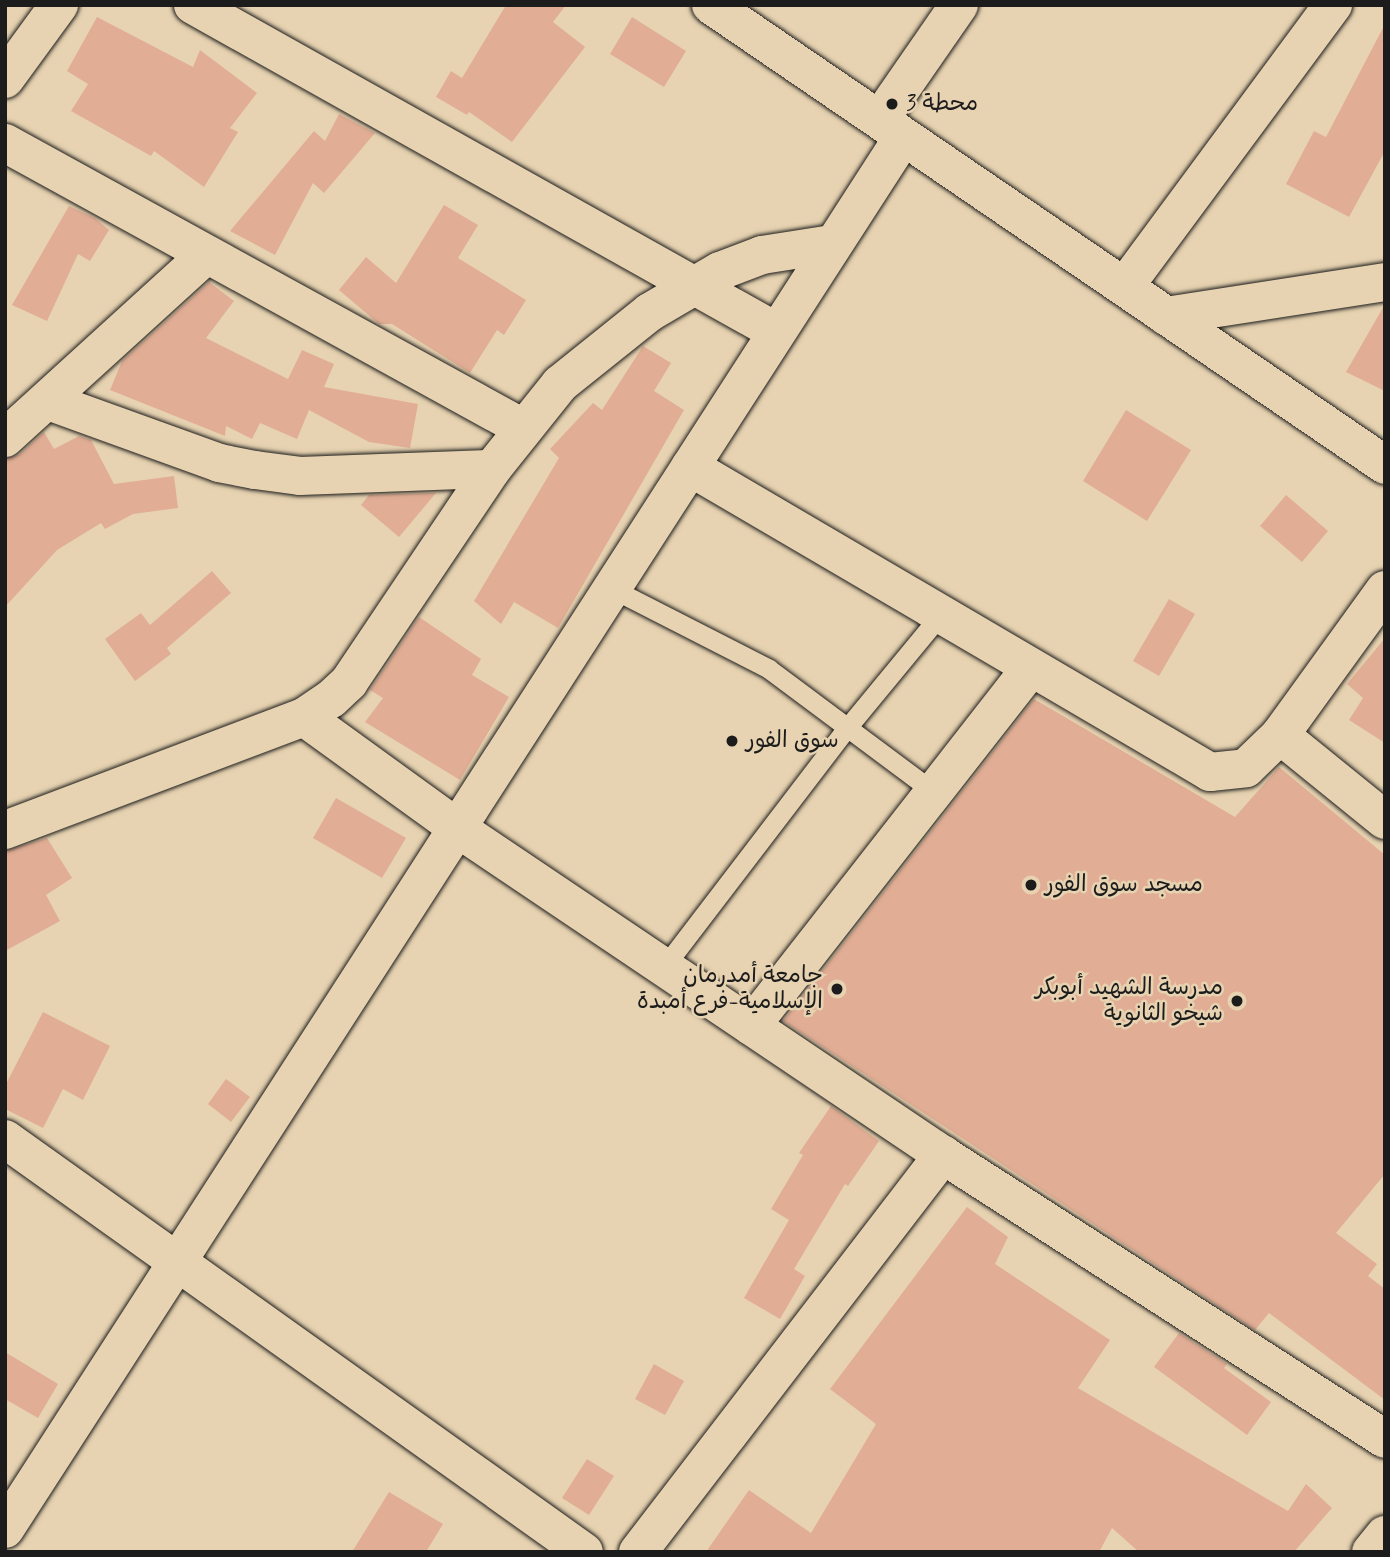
<!DOCTYPE html>
<meta charset="utf-8">
<style>
body{margin:0}
#map{position:relative;width:1390px;height:1557px;overflow:hidden;background:#e7d3b1;font-family:Mynerve,"Playpen Sans Arabic",sans-serif}
div>[style]{position:absolute}
.building>*{inset:0;background:#e1ae95}
.roads{filter:drop-shadow(0 0 2px #1c1c1c) drop-shadow(0 0 2px #1c1c1c)}
.service>*{height:19px;margin:-9.5px;padding:0 9.5px;transform-origin:9.5px;border-radius:9.5px;background:#e7d3b1}
.minor>*{height:38px;margin:-19px;padding:0 19px;transform-origin:19px;border-radius:19px;background:#e7d3b1}
.tertiary>*{height:38px;margin:-19px;padding:0 19px;transform-origin:19px;border-radius:19px;background:#e7d3b1}
.dots>*{width:19px;height:19px;translate:-50% -50%;box-sizing:border-box;border:4px solid #e7d3b1;border-radius:50%}
span{translate:-50% -50%;white-space:nowrap;text-align:center;line-height:1.15;-webkit-text-stroke:5px #e7d3b1;paint-order:stroke}
.poi-label{font-size:23px;color:#1c1c1c}
.left{translate:0 -50%;text-align:left}
.right{translate:-100% -50%;text-align:right}
.frame{position:absolute;inset:0;border:7px solid #1c1c1c;pointer-events:none}
</style>
<div id="map">
<div class="building">
<div style="clip-path:polygon(506px 5px,566px 5px,553px 22px,585px 47px,512px 142px,469px 112px,467px 115px,436px 97px,451px 71px,462px 78px)"></div>
<div style="clip-path:polygon(97px 17px,193px 67px,200px 50px,257px 93px,230px 128px,238px 132px,204px 187px,154px 151px,151px 156px,71px 111px,88px 84px,67px 71px)"></div>
<div style="clip-path:polygon(632px 17px,686px 51px,664px 87px,610px 54px)"></div>
<div style="clip-path:polygon(1385px 24px,1385px 151px,1349px 217px,1286px 184px,1314px 131px,1326px 137px)"></div>
<div style="clip-path:polygon(339px 114px,375px 133px,324px 193px,313px 183px,275px 255px,230px 231px,314px 131px,325px 141px)"></div>
<div style="clip-path:polygon(444px 205px,478px 225px,458px 258px,526px 300px,504px 335px,497px 330px,470px 373px,392px 324px,379px 324px,339px 290px,366px 257px,396px 283px)"></div>
<div style="clip-path:polygon(69px 206px,95px 218px,109px 230px,90px 261px,78px 254px,47px 321px,12px 305px)"></div>
<div style="clip-path:polygon(209px 282px,234px 301px,206px 338px,288px 379px,302px 350px,334px 364px,324px 387px,418px 404px,410px 448px,369px 442px,309px 410px,297px 439px,260px 423px,252px 439px,226px 426px,225px 436px,110px 390px,122px 361px)"></div>
<div style="clip-path:polygon(1385px 304px,1385px 391px,1346px 372px)"></div>
<div style="clip-path:polygon(643px 346px,671px 363px,654px 391px,684px 410px,558px 628px,514px 602px,501px 624px,474px 601px,559px 458px,550px 449px,593px 403px,602px 410px)"></div>
<div style="clip-path:polygon(1126px 410px,1191px 450px,1147px 521px,1083px 481px)"></div>
<div style="clip-path:polygon(44px 432px,54px 449px,79px 436px,91px 440px,114px 484px,174px 476px,178px 508px,133px 514px,105px 529px,101px 523px,57px 550px,5px 607px,5px 459px,20px 454px)"></div>
<div style="clip-path:polygon(436px 493px,399px 537px,361px 505px,369px 495px)"></div>
<div style="clip-path:polygon(1286px 495px,1328px 531px,1302px 562px,1260px 526px)"></div>
<div style="clip-path:polygon(212px 571px,231px 593px,167px 648px,171px 654px,135px 681px,105px 639px,141px 613px,150px 625px)"></div>
<div style="clip-path:polygon(1169px 599px,1195px 614px,1159px 676px,1133px 661px)"></div>
<div style="clip-path:polygon(419px 617px,481px 659px,472px 675px,509px 697px,460px 780px,365px 722px,383px 698px,370px 690px)"></div>
<div style="clip-path:polygon(1385px 638px,1385px 743px,1349px 720px,1363px 698px,1347px 684px)"></div>
<div style="clip-path:polygon(1034px 699px,1235px 817px,1279px 767px,1385px 855px,1385px 1174px,1336px 1233px,1377px 1264px,1368px 1276px,1385px 1289px,1385px 1400px,1269px 1313px,1255px 1330px,783px 1021px)"></div>
<div style="clip-path:polygon(336px 798px,406px 838px,382px 878px,313px 838px)"></div>
<div style="clip-path:polygon(47px 838px,72px 878px,46px 895px,60px 921px,5px 951px,5px 851px)"></div>
<div style="clip-path:polygon(43px 1012px,110px 1046px,83px 1100px,63px 1089px,43px 1128px,5px 1109px,5px 1086px)"></div>
<div style="clip-path:polygon(226px 1079px,250px 1097px,231px 1122px,208px 1104px)"></div>
<div style="clip-path:polygon(831px 1106px,879px 1141px,848px 1186px,845px 1184px,794px 1269px,805px 1276px,780px 1319px,744px 1298px,789px 1220px,771px 1209px,803px 1155px,799px 1153px)"></div>
<div style="clip-path:polygon(967px 1207px,1008px 1237px,995px 1264px,1110px 1340px,1078px 1388px,1288px 1511px,1306px 1484px,1332px 1508px,1294px 1552px,1139px 1552px,1112px 1528px,1099px 1552px,706px 1552px,749px 1490px,811px 1533px,876px 1424px,830px 1389px)"></div>
<div style="clip-path:polygon(1179px 1333px,1227px 1364px,1224px 1368px,1271px 1402px,1247px 1435px,1154px 1367px)"></div>
<div style="clip-path:polygon(5px 1352px,58px 1384px,38px 1418px,5px 1399px)"></div>
<div style="clip-path:polygon(654px 1364px,684px 1381px,665px 1415px,635px 1399px)"></div>
<div style="clip-path:polygon(587px 1459px,614px 1476px,589px 1515px,562px 1498px)"></div>
<div style="clip-path:polygon(389px 1492px,443px 1524px,426px 1552px,352px 1552px)"></div>
</div>
<div class="roads">
<div class="service">
<div style="left:613px;top:589px;width:175px;rotate:27.1deg"></div>
<div style="left:769px;top:669px;width:206px;rotate:36.7deg"></div>
<div style="left:664px;top:967px;width:301px;rotate:-52.6deg"></div>
<div style="left:847px;top:728px;width:148px;rotate:-50.5deg"></div>
</div>
<div class="minor">
<div style="left:193px;top:5px;width:667px;rotate:29.25deg"></div>
<div style="left:5px;top:79px;width:92px;rotate:-53.9deg"></div>
<div style="left:880px;top:119px;width:139px;rotate:-55.3deg"></div>
<div style="left:5px;top:143px;width:591px;rotate:28.82deg"></div>
<div style="left:1125px;top:286px;width:350px;rotate:-53.5deg"></div>
<div style="left:1166px;top:316px;width:222px;rotate:-8.8deg"></div>
<div style="left:48px;top:401px;width:182px;rotate:19.9deg"></div>
<div style="left:219px;top:463px;width:37px;rotate:11deg"></div>
<div style="left:255px;top:470px;width:45px;rotate:7.6deg"></div>
<div style="left:300px;top:476px;width:192px;rotate:-2.1deg"></div>
<div style="left:5px;top:438px;width:270px;rotate:-42.3deg"></div>
<div style="left:690px;top:467px;width:603px;rotate:30.39deg"></div>
<div style="left:1210px;top:772px;width:36px;rotate:-6deg"></div>
<div style="left:1246px;top:768px;width:47px;rotate:-44.1deg"></div>
<div style="left:1280px;top:735px;width:179px;rotate:-54.1deg"></div>
<div style="left:304px;top:717px;width:193px;rotate:35.9deg"></div>
<div style="left:460px;top:830px;width:582px;rotate:33.94deg"></div>
<div style="left:943px;top:1155px;width:525px;rotate:32.72deg"></div>
<div style="left:1280px;top:735px;width:135px;rotate:39deg"></div>
<div style="left:5px;top:830px;width:320px;rotate:-20.7deg"></div>
<div style="left:304px;top:717px;width:32px;rotate:-34deg"></div>
<div style="left:331px;top:699px;width:25px;rotate:-43deg"></div>
<div style="left:349px;top:682px;width:257px;rotate:-56.1deg"></div>
<div style="left:492px;top:469px;width:109px;rotate:-51.3deg"></div>
<div style="left:560px;top:384px;width:115px;rotate:-38.7deg"></div>
<div style="left:650px;top:312px;width:81px;rotate:-30.4deg"></div>
<div style="left:720px;top:271px;width:45px;rotate:-20.9deg"></div>
<div style="left:762px;top:255px;width:71px;rotate:-8.9deg"></div>
<div style="left:751px;top:1026px;width:455px;rotate:-52deg"></div>
<div style="left:5px;top:1139px;width:711px;rotate:35.5deg"></div>
<div style="left:5px;top:1529px;width:1657px;rotate:-57.17deg"></div>
<div style="left:638px;top:1552px;width:501px;rotate:-52.47deg"></div>
<div style="left:1371px;top:1552px;width:22px;rotate:-51deg"></div>
</div>
<div class="tertiary">
<div style="left:711px;top:5px;width:816px;rotate:34.31deg"></div>
</div>
</div>
<div class="dots">
<div style="left:892px;top:104px;background:#1c1c1c"></div>
<div style="left:732px;top:741px;background:#1c1c1c"></div>
<div style="left:1031px;top:885px;background:#1c1c1c"></div>
<div style="left:837px;top:989px;background:#1c1c1c"></div>
<div style="left:1237px;top:1001px;background:#1c1c1c"></div>
</div>
<div class="poi-label">
<span class="left" style="left:906px;top:104px">محطة 3</span>
<span class="left" style="left:746px;top:741px">سوق الفور</span>
<span class="left" style="left:1045px;top:885px">مسجد سوق الفور</span>
<span class="right" style="left:823px;top:989px">جامعة أمدرمان<br>الإسلامية-فرع أمبدة</span>
<span class="right" style="left:1223px;top:1001px">مدرسة الشهيد أبوبكر<br>شيخو الثانوية</span>
</div>
<div class="frame"></div>
</div>
